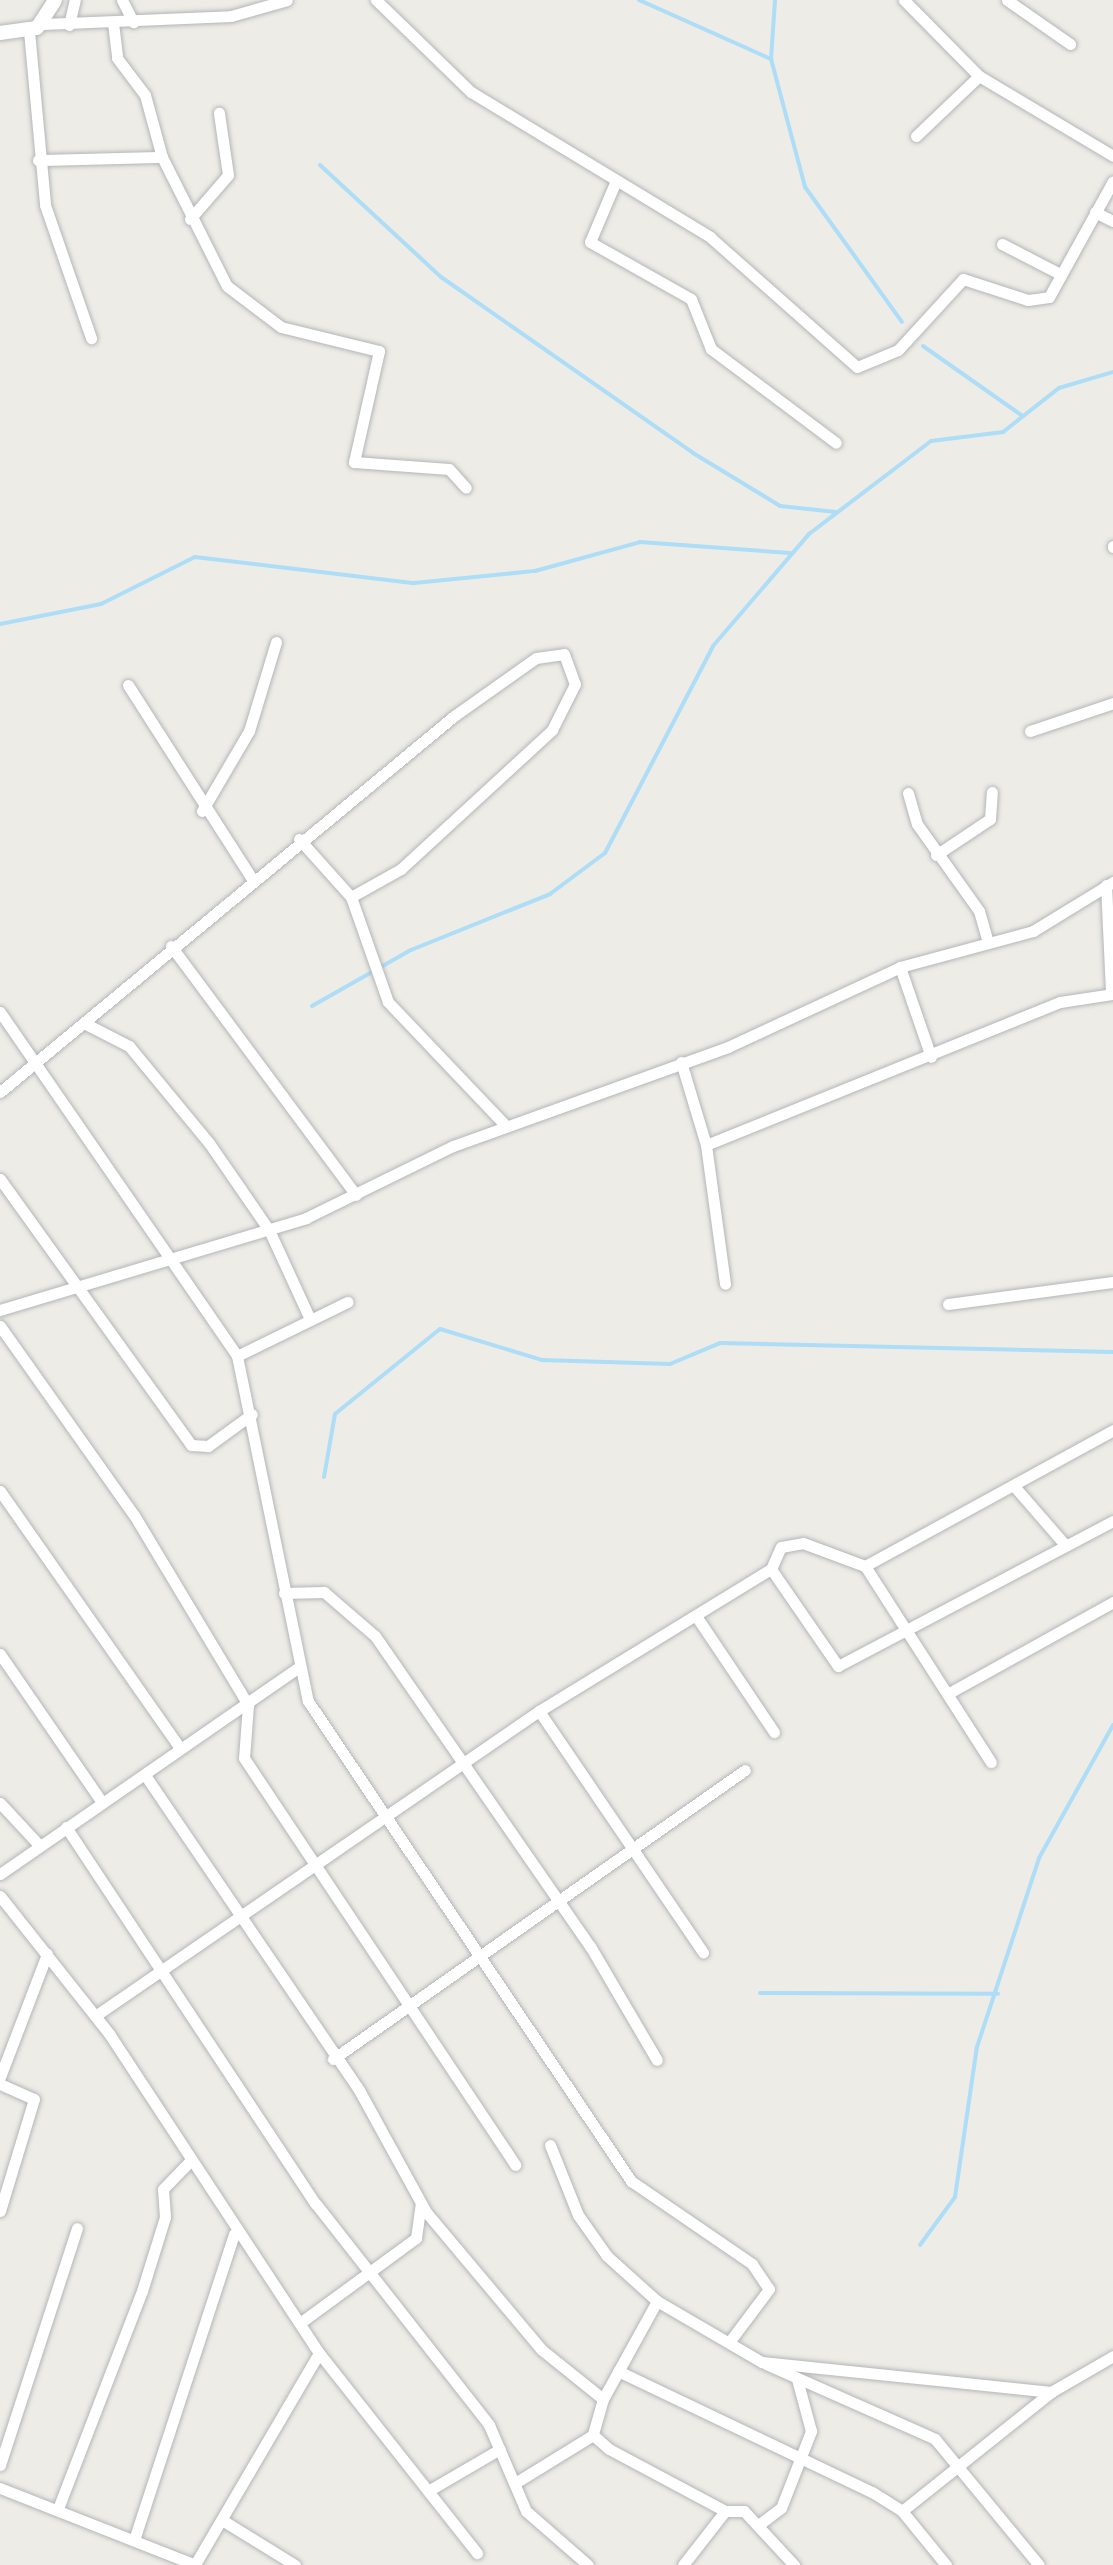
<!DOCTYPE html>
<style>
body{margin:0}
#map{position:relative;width:1113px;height:2565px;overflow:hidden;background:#eeece6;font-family:Karla,sans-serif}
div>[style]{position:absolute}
.stream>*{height:4px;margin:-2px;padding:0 2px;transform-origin:2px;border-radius:2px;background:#adddf7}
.roads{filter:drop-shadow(0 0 2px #b3b6b9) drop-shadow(0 0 2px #b3b6b9)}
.minor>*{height:11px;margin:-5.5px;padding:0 5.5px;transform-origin:5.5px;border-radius:5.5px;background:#fff}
.tertiary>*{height:14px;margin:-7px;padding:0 7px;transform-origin:7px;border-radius:7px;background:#fff}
span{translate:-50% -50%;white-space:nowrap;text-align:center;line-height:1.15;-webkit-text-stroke:9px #fff;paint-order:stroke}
</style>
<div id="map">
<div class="stream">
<div style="left:639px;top:0;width:145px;rotate:24.1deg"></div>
<div style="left:771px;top:59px;width:132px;rotate:75.1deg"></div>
<div style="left:805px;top:187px;width:166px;rotate:54.3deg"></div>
<div style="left:771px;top:59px;width:59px;rotate:-86.1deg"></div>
<div style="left:320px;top:165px;width:165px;rotate:42.8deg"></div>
<div style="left:441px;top:277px;width:307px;rotate:34.9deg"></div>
<div style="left:693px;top:453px;width:102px;rotate:31.3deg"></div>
<div style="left:780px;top:506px;width:56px;rotate:6.1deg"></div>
<div style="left:923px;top:346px;width:120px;rotate:35.1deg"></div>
<div style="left:0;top:624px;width:103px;rotate:-11.2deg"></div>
<div style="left:101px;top:604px;width:105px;rotate:-26.6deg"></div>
<div style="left:195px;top:557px;width:221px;rotate:6.8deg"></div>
<div style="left:414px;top:583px;width:122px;rotate:-5.7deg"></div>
<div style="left:535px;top:571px;width:109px;rotate:-15.4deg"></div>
<div style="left:640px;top:542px;width:150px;rotate:4.2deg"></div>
<div style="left:312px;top:1006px;width:114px;rotate:-29.5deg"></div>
<div style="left:411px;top:950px;width:150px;rotate:-21.9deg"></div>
<div style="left:550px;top:894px;width:69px;rotate:-36.7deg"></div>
<div style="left:605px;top:853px;width:233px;rotate:-62.4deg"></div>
<div style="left:713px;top:646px;width:148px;rotate:-49.4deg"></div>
<div style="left:809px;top:534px;width:153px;rotate:-37.3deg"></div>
<div style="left:931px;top:441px;width:73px;rotate:-7.1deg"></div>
<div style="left:1003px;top:432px;width:71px;rotate:-38.2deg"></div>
<div style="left:1059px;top:388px;width:56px;rotate:-16.5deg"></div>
<div style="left:324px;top:1477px;width:64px;rotate:-80.1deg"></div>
<div style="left:335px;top:1414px;width:135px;rotate:-39deg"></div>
<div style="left:440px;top:1329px;width:107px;rotate:16.9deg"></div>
<div style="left:542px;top:1360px;width:128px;rotate:1.8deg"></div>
<div style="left:670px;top:1364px;width:54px;rotate:-22.8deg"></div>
<div style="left:720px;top:1343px;width:393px;rotate:1.3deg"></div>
<div style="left:760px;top:1993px;width:238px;rotate:0.2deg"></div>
<div style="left:920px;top:2245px;width:59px;rotate:-53.9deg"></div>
<div style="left:955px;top:2197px;width:152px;rotate:-81.7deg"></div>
<div style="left:977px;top:2047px;width:199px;rotate:-71.8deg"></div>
<div style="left:1039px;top:1858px;width:152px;rotate:-60.9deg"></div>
</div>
<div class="roads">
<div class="minor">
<div style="left:122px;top:0;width:25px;rotate:63deg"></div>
<div style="left:376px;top:0;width:132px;rotate:44.1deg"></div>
<div style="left:471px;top:92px;width:280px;rotate:31.2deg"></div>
<div style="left:710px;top:237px;width:196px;rotate:41.5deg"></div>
<div style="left:857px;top:367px;width:44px;rotate:-22.5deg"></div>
<div style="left:898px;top:350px;width:96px;rotate:-47.5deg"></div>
<div style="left:963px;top:279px;width:68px;rotate:17.9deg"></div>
<div style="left:1028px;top:300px;width:21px;rotate:-8deg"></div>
<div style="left:1049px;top:297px;width:132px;rotate:-61.1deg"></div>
<div style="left:904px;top:0;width:107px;rotate:45.4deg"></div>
<div style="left:979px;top:76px;width:156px;rotate:30.8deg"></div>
<div style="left:1007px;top:0;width:77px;rotate:34.9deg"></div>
<div style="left:113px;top:23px;width:35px;rotate:83deg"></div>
<div style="left:117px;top:58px;width:46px;rotate:52.9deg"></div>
<div style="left:145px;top:95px;width:64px;rotate:74.7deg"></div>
<div style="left:162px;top:157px;width:144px;rotate:63.3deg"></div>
<div style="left:227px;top:286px;width:68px;rotate:37.2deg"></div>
<div style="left:281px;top:327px;width:101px;rotate:13.8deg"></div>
<div style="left:379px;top:351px;width:114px;rotate:102.7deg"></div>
<div style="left:354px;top:462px;width:95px;rotate:4.2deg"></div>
<div style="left:449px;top:469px;width:25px;rotate:48deg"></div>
<div style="left:43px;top:24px;width:188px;rotate:-2.4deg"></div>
<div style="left:231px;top:16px;width:58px;rotate:-15.9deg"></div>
<div style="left:69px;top:25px;width:26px;rotate:-77deg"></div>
<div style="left:29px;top:31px;width:175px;rotate:84.7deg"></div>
<div style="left:45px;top:205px;width:141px;rotate:70.9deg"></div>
<div style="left:916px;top:136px;width:87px;rotate:-43.6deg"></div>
<div style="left:38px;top:160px;width:124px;rotate:-1.4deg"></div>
<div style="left:615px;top:183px;width:64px;rotate:113deg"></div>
<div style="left:590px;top:242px;width:116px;rotate:29.4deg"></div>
<div style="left:691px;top:299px;width:54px;rotate:68.2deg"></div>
<div style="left:711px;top:349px;width:156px;rotate:36.9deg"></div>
<div style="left:1095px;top:212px;width:20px;rotate:27deg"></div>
<div style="left:190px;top:219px;width:58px;rotate:-49.2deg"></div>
<div style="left:228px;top:175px;width:63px;rotate:-98.3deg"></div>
<div style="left:1002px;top:244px;width:65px;rotate:27.3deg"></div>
<div style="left:1113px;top:546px;width:1px;rotate:90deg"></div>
<div style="left:128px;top:685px;width:228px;rotate:57.4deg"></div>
<div style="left:1030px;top:731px;width:88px;rotate:-18.6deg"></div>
<div style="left:908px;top:793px;width:32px;rotate:74deg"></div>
<div style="left:917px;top:824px;width:107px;rotate:54.5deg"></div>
<div style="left:979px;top:911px;width:32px;rotate:74deg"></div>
<div style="left:202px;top:811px;width:93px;rotate:-59.6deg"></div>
<div style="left:249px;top:731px;width:93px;rotate:-73.1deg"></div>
<div style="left:299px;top:839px;width:78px;rotate:48.1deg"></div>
<div style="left:351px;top:897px;width:111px;rotate:70.6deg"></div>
<div style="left:388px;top:1002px;width:170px;rotate:46.4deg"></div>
<div style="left:936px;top:855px;width:65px;rotate:-33.7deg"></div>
<div style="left:990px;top:819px;width:27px;rotate:-86deg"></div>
<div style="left:1106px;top:885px;width:108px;rotate:87.3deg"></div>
<div style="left:171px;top:946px;width:310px;rotate:53.4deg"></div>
<div style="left:900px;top:967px;width:95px;rotate:71deg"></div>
<div style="left:0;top:1012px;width:418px;rotate:55.4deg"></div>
<div style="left:237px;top:1356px;width:352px;rotate:78.4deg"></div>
<div style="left:308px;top:1701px;width:579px;rotate:56.06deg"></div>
<div style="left:631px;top:2181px;width:147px;rotate:34.4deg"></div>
<div style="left:752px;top:2264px;width:30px;rotate:56deg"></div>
<div style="left:769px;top:2289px;width:65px;rotate:126.9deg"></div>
<div style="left:84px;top:1023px;width:51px;rotate:27.1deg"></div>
<div style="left:129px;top:1046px;width:126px;rotate:50.5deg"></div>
<div style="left:209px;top:1143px;width:106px;rotate:55.4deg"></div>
<div style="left:269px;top:1230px;width:98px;rotate:65.3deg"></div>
<div style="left:681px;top:1062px;width:87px;rotate:73.2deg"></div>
<div style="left:706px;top:1145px;width:140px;rotate:82.2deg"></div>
<div style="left:0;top:1092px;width:589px;rotate:-39.63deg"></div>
<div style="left:454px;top:716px;width:100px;rotate:-35.3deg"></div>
<div style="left:536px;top:658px;width:28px;rotate:-8deg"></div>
<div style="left:564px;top:654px;width:32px;rotate:70deg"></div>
<div style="left:575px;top:684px;width:51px;rotate:116.6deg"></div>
<div style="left:552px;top:730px;width:205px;rotate:137.4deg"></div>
<div style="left:401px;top:869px;width:57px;rotate:150.8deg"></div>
<div style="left:706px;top:1145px;width:382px;rotate:-22deg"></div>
<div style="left:1060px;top:1002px;width:54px;rotate:-8.6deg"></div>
<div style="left:0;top:1179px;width:327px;rotate:54.3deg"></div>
<div style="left:191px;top:1445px;width:17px;rotate:3deg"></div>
<div style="left:208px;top:1446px;width:54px;rotate:-36deg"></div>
<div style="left:948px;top:1304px;width:166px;rotate:-7.6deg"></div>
<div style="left:0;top:1310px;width:320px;rotate:-16.7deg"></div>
<div style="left:306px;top:1218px;width:164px;rotate:-26.1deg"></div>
<div style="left:453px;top:1146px;width:292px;rotate:-19.8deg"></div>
<div style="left:728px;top:1047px;width:190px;rotate:-24.9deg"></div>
<div style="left:900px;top:967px;width:138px;rotate:-15.1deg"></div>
<div style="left:1033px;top:931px;width:94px;rotate:-31.5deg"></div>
<div style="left:0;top:1326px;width:232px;rotate:54.7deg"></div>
<div style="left:134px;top:1515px;width:222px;rotate:59deg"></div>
<div style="left:248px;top:1705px;width:53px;rotate:94.3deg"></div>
<div style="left:244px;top:1758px;width:489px;rotate:56.3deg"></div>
<div style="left:237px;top:1356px;width:123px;rotate:-26.1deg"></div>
<div style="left:1014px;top:1486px;width:79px;rotate:49.1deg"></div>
<div style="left:0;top:1491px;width:312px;rotate:55deg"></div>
<div style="left:865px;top:1566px;width:283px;rotate:-28.7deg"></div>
<div style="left:771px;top:1569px;width:118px;rotate:55.4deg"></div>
<div style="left:838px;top:1666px;width:311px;rotate:-27.8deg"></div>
<div style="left:284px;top:1593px;width:40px;rotate:-1.4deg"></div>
<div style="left:324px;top:1592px;width:67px;rotate:40.8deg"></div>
<div style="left:375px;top:1636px;width:377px;rotate:55.3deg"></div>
<div style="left:590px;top:1946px;width:132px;rotate:59.6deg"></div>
<div style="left:696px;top:1616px;width:140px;rotate:56.1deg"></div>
<div style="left:0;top:1654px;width:178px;rotate:55.5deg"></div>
<div style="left:949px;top:1693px;width:188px;rotate:-29deg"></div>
<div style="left:539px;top:1711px;width:292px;rotate:55.8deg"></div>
<div style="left:145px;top:1775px;width:381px;rotate:55.8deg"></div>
<div style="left:359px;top:2090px;width:139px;rotate:61.2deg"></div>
<div style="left:426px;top:2212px;width:180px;rotate:50deg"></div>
<div style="left:542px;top:2350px;width:78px;rotate:38.8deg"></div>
<div style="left:603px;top:2399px;width:112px;rotate:-61.1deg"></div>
<div style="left:0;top:1803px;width:56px;rotate:47.2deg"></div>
<div style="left:66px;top:1827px;width:452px;rotate:56.5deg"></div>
<div style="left:316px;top:2204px;width:281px;rotate:51.9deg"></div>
<div style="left:489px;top:2425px;width:94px;rotate:66.7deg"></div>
<div style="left:526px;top:2511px;width:82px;rotate:41.1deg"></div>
<div style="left:0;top:1874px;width:362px;rotate:-34.7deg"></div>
<div style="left:0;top:1896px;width:177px;rotate:51.6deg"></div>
<div style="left:110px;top:2035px;width:381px;rotate:56.7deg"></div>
<div style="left:319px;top:2353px;width:255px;rotate:51.7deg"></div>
<div style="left:95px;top:2016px;width:539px;rotate:-34.49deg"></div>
<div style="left:539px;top:1711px;width:272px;rotate:-31.5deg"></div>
<div style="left:771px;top:1569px;width:24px;rotate:-66deg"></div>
<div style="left:781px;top:1547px;width:22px;rotate:-10deg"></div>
<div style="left:803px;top:1543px;width:66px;rotate:20.4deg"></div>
<div style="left:865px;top:1566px;width:233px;rotate:57.3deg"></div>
<div style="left:333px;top:2059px;width:503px;rotate:-35.05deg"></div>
<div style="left:0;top:2077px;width:132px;rotate:-69.1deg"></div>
<div style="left:0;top:2084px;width:37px;rotate:24deg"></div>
<div style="left:34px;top:2099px;width:117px;rotate:106.9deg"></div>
<div style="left:550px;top:2145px;width:75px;rotate:68.2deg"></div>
<div style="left:578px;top:2215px;width:50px;rotate:54.7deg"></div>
<div style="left:607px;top:2256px;width:67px;rotate:42deg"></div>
<div style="left:657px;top:2301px;width:121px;rotate:30.2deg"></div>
<div style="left:762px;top:2362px;width:291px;rotate:5.9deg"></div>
<div style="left:1051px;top:2392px;width:72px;rotate:-30.1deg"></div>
<div style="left:304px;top:2320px;width:139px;rotate:-36.2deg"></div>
<div style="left:416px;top:2238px;width:34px;rotate:-82deg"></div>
<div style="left:766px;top:2364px;width:185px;rotate:23.9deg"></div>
<div style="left:935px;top:2439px;width:163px;rotate:50.5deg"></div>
<div style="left:618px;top:2371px;width:281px;rotate:25.5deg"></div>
<div style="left:872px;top:2492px;width:36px;rotate:32deg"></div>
<div style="left:902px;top:2511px;width:70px;rotate:50.8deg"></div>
<div style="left:603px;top:2399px;width:37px;rotate:106deg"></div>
<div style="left:593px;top:2435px;width:21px;rotate:41deg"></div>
<div style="left:609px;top:2449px;width:132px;rotate:28.1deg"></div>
<div style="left:725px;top:2511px;width:19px"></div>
<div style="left:744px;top:2511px;width:74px;rotate:47.2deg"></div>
<div style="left:0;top:2465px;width:249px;rotate:-72deg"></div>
<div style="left:515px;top:2483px;width:92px;rotate:-31.6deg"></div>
<div style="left:0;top:2488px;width:210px;rotate:21.5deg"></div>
<div style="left:428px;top:2491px;width:83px;rotate:-30.3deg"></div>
<div style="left:59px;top:2506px;width:230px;rotate:-68.9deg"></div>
<div style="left:142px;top:2291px;width:77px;rotate:-72.7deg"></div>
<div style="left:165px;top:2217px;width:28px;rotate:-94deg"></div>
<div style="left:163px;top:2189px;width:37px;rotate:-46deg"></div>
<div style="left:902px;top:2511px;width:191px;rotate:-38.6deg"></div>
<div style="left:222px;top:2520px;width:86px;rotate:31.7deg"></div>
<div style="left:761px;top:2523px;width:25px;rotate:-37deg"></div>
<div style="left:781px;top:2508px;width:83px;rotate:-68.7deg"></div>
<div style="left:811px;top:2431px;width:54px;rotate:-105.1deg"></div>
<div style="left:135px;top:2537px;width:319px;rotate:-71.9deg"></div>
<div style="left:197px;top:2561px;width:241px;rotate:-59.6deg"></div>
<div style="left:683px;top:2565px;width:68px;rotate:-52.1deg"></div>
</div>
<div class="tertiary">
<div style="left:0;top:33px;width:37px;rotate:-8deg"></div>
<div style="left:37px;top:28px;width:33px;rotate:-57deg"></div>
</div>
</div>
</div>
